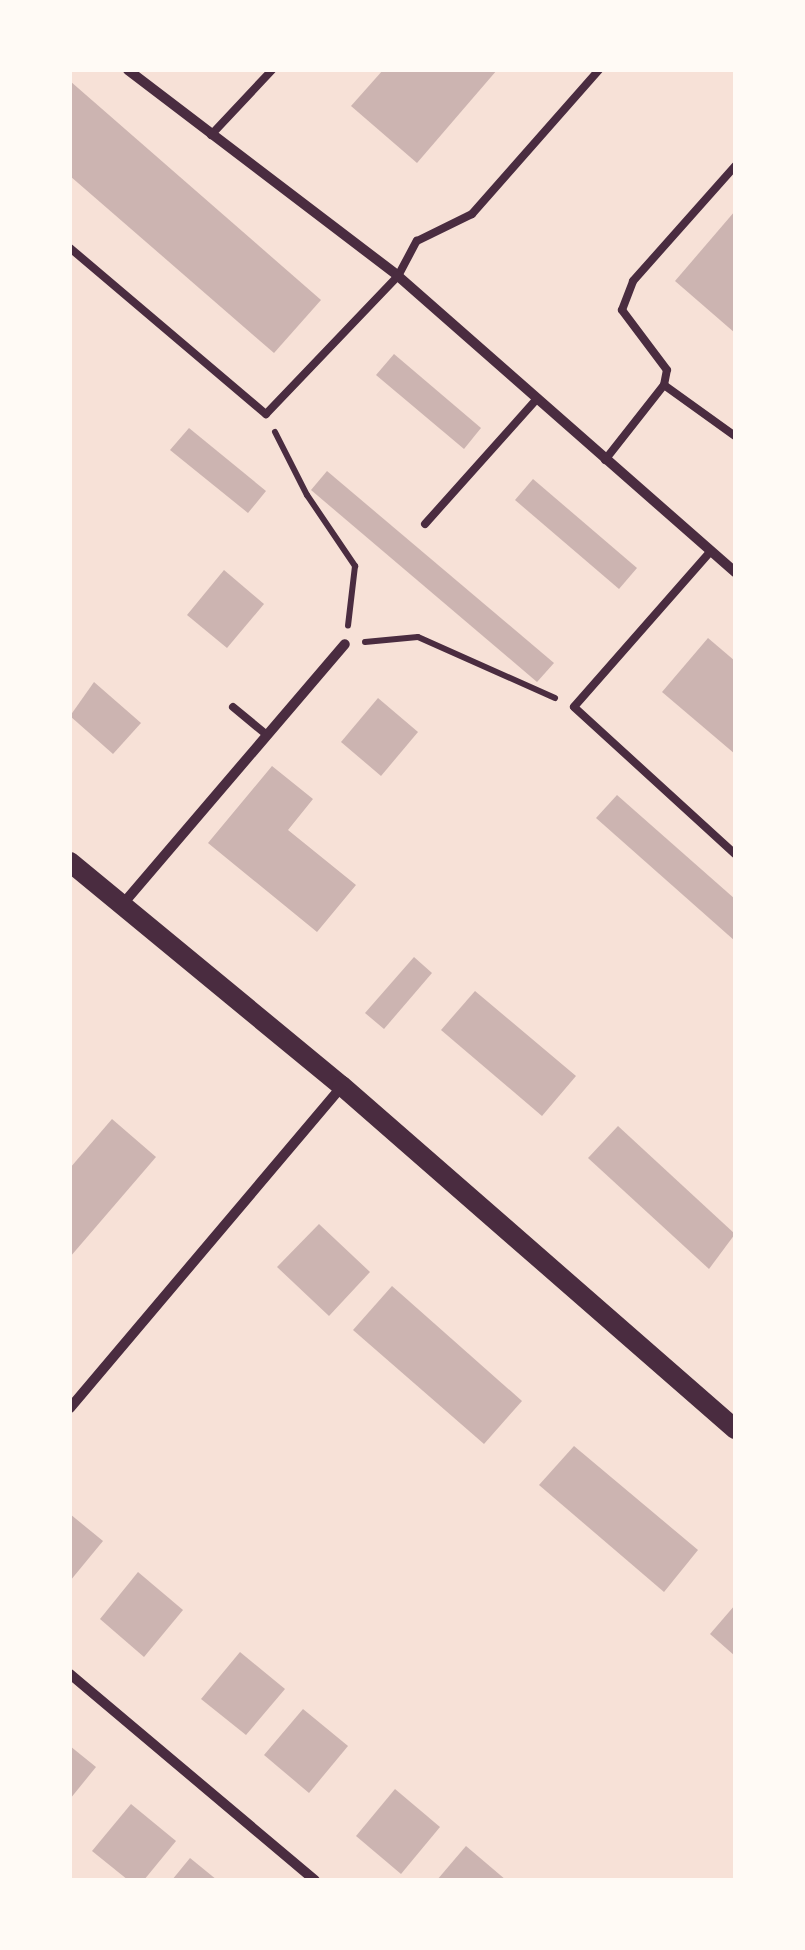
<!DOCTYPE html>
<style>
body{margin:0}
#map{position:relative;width:805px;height:1950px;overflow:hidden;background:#f7e1d7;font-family:"Nunito Sans",sans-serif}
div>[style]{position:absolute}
.building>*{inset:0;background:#ccb4b1}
.path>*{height:6px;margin:-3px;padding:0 3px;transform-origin:3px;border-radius:3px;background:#4a2c40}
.service>*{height:8px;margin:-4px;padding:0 4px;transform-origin:4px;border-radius:4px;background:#4a2c40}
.minor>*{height:10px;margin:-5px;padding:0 5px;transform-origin:5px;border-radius:5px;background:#4a2c40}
.secondary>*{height:20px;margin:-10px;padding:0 10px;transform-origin:10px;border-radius:10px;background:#4a2c40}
span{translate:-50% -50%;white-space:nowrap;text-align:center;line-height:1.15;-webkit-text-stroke:8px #fffaf5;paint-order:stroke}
.frame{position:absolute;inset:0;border:72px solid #fffaf5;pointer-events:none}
</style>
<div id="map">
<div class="building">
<div style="clip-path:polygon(383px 70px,497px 70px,417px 163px,351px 106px)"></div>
<div style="clip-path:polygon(70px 81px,321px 300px,274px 353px,70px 176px)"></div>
<div style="clip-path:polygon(735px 211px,735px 333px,675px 281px)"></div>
<div style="clip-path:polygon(394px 354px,481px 428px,464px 449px,376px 375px)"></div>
<div style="clip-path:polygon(189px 428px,266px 491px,248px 513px,170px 450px)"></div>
<div style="clip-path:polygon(327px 471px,554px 663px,537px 682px,311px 490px)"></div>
<div style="clip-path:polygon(533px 479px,637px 568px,619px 589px,515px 500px)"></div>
<div style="clip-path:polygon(224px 570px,264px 604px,227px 648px,187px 615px)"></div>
<div style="clip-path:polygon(708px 638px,735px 661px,735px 754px,662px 692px)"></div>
<div style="clip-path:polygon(94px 682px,141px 723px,113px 754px,70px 716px)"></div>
<div style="clip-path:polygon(378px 698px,418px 732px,381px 776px,341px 742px)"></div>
<div style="clip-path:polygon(272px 766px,313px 799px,288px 830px,356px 885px,317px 932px,208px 843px)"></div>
<div style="clip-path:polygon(617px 795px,735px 899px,735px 941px,596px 818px)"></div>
<div style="clip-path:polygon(414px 957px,432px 973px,384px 1029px,365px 1013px)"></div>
<div style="clip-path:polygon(475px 991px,576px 1076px,542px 1116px,441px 1030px)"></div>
<div style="clip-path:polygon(112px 1119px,156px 1157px,70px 1257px,70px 1168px)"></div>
<div style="clip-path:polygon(618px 1126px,735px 1234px,709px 1269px,588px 1158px)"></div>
<div style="clip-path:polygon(319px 1224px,370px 1272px,329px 1316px,277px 1267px)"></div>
<div style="clip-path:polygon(392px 1286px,522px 1401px,484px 1444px,353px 1330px)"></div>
<div style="clip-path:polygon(574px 1446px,698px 1550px,664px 1592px,539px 1485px)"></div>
<div style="clip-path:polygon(70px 1514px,103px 1541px,70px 1581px)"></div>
<div style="clip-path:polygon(138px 1572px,183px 1610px,144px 1657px,100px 1619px)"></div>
<div style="clip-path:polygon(735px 1605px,735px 1656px,710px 1634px)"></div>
<div style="clip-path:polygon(240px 1652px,285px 1689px,246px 1735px,201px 1699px)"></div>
<div style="clip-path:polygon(303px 1709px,348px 1746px,309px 1793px,264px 1755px)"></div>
<div style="clip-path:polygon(70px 1746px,96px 1767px,70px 1799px)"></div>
<div style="clip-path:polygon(395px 1789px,440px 1827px,401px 1874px,356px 1836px)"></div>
<div style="clip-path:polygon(131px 1804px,176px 1841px,144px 1880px,128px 1880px,92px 1851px)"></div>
<div style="clip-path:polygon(466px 1846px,506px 1880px,437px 1880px)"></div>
<div style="clip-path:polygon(190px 1858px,217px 1880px,172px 1880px)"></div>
</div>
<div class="path">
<div style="left:275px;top:432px;width:71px;rotate:63.1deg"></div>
<div style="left:307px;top:495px;width:86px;rotate:55.9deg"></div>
<div style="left:355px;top:566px;width:60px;rotate:96.7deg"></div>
<div style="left:365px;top:642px;width:53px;rotate:-5.4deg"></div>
<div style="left:418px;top:637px;width:150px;rotate:24deg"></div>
</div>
<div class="service">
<div style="left:211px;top:135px;width:89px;rotate:-46.8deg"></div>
<div style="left:70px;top:248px;width:257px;rotate:40.3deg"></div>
<div style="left:266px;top:414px;width:191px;rotate:-46.3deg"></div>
<div style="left:398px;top:276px;width:40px;rotate:-62deg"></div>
<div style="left:417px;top:241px;width:61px;rotate:-26.1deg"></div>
<div style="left:472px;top:214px;width:192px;rotate:-48.6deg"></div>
<div style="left:664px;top:385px;width:87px;rotate:35.7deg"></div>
<div style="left:605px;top:460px;width:95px;rotate:-51.8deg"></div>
<div style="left:664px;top:385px;width:15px;rotate:-79deg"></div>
<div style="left:667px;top:370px;width:75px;rotate:-126.9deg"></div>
<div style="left:622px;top:310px;width:31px;rotate:-69deg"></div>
<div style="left:633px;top:281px;width:154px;rotate:-48.4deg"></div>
<div style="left:425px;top:524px;width:165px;rotate:-48.2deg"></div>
<div style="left:710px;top:552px;width:206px;rotate:131.3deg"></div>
<div style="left:574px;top:707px;width:218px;rotate:42.4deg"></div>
<div style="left:233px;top:707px;width:44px;rotate:39.5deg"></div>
</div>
<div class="minor">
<div style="left:128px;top:70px;width:340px;rotate:37.3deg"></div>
<div style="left:398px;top:276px;width:449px;rotate:41.3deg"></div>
<div style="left:122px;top:905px;width:343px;rotate:-49.5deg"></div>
<div style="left:70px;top:1408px;width:422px;rotate:-49.8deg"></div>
<div style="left:70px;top:1674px;width:320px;rotate:40.1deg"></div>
</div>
<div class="secondary">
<div style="left:70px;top:862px;width:352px;rotate:39.5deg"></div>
<div style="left:342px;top:1086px;width:522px;rotate:41.11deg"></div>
</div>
<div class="frame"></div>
</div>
